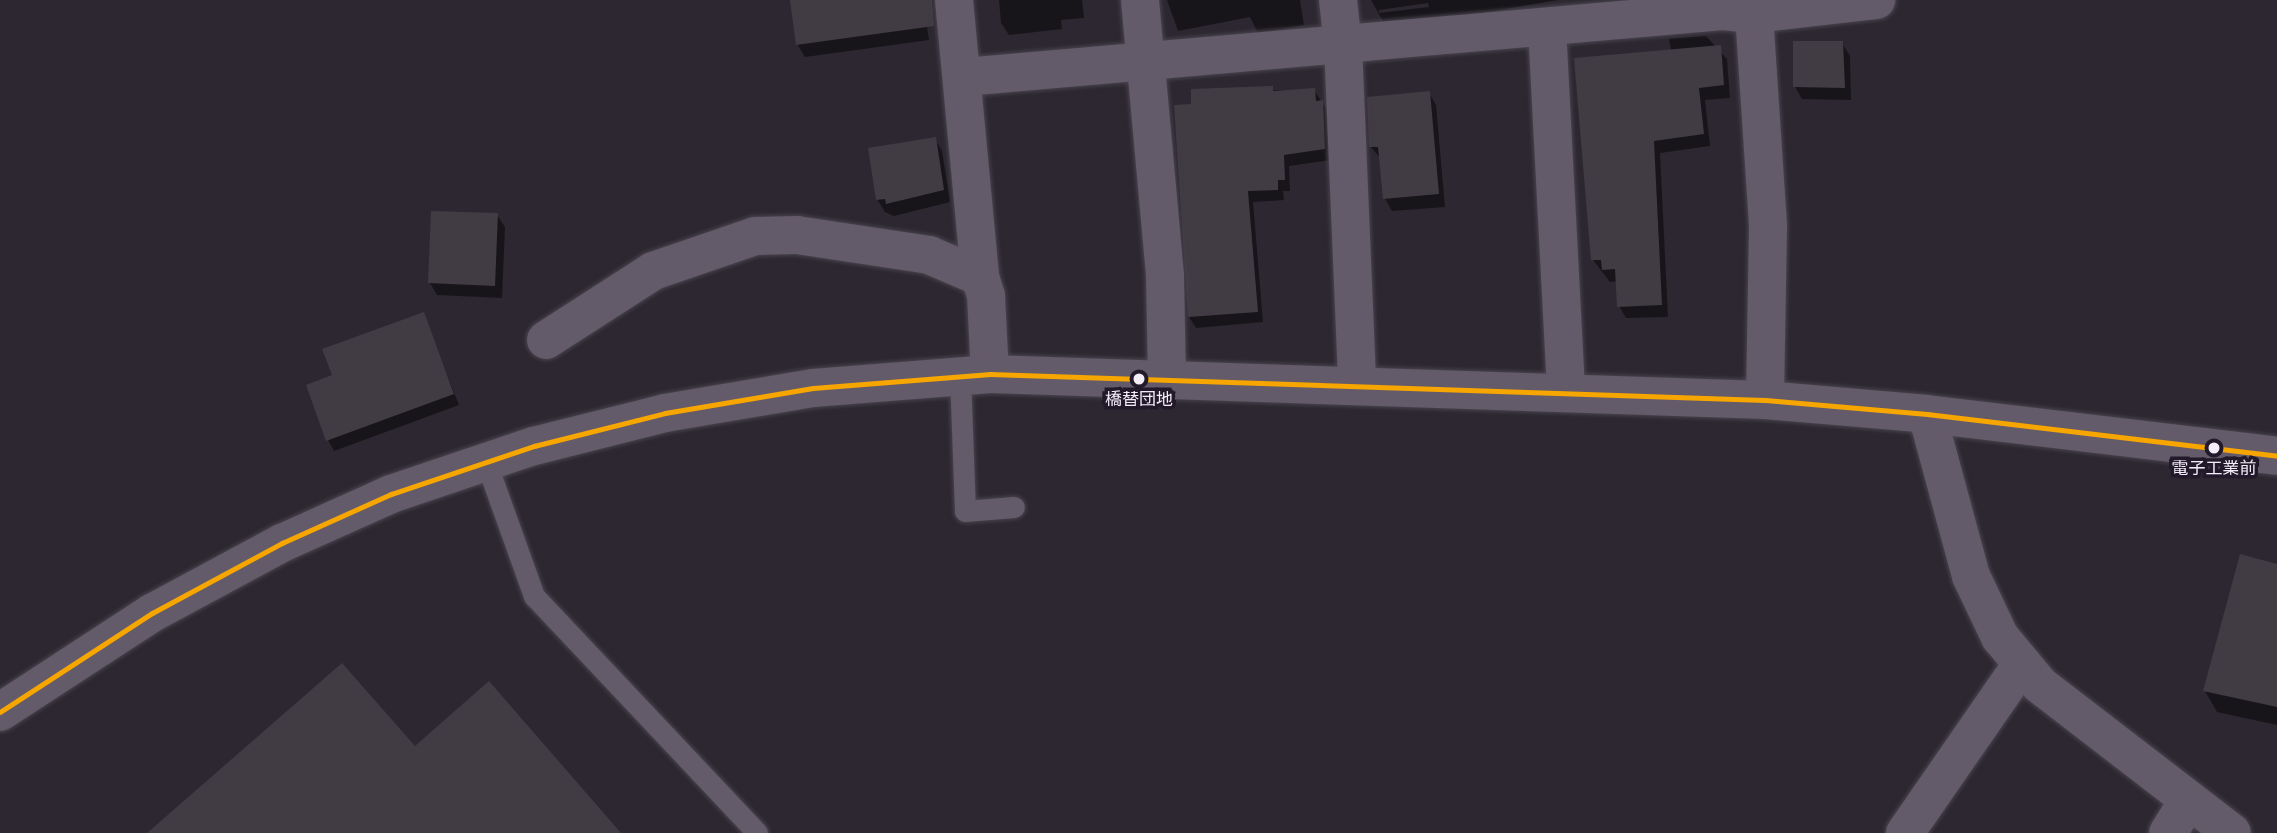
<!DOCTYPE html>
<meta charset="utf-8">
<style>
body{margin:0}
#map{position:relative;width:2277px;height:833px;overflow:hidden;background:#2c2731;font-family:"Open Sans","Noto Sans JP",sans-serif}
div>[style]{position:absolute}
.shadow>*{inset:0;background:#0007}
.building>*{inset:0;background:#413c44}
.roads{filter:drop-shadow(0 0 2px #48444c) drop-shadow(0 0 2px #48444c)}
.service>*{height:21px;margin:-10.5px;padding:0 10.5px;transform-origin:10.5px;border-radius:10.5px;background:#635a6a}
.minor>*{height:38px;margin:-19px;padding:0 19px;transform-origin:19px;border-radius:19px;background:#635a6a}
.tertiary>*{height:38px;margin:-19px;padding:0 19px;transform-origin:19px;border-radius:19px;background:#635a6a}
.bus-1>*{height:5px;margin:-2.5px;padding:0 2.5px;transform-origin:2.5px;border-radius:2.5px;background:#f7a600}
.dots>*{width:19px;height:19px;translate:-50% -50%;box-sizing:border-box;border:4px solid #22192a;border-radius:50%}
span{translate:-50% -50%;white-space:nowrap;text-align:center;line-height:1.15;-webkit-text-stroke:7px #22192a;paint-order:stroke}
.bus-label{font-size:17px;color:#f3edf9}
</style>
<div id="map">
<div class="shadow">
<div style="clip-path:polygon(792px 0,923px 0,929px 40px,805px 57px,797px 44px)"></div>
<div style="clip-path:polygon(999px 0,1082px 0,1084px 18px,1061px 20px,1062px 29px,1009px 35px,1001px 23px)"></div>
<div style="clip-path:polygon(1167px 0,1300px 0,1304px 25px,1258px 33px,1250px 17px,1178px 31px)"></div>
<div style="clip-path:polygon(evenodd,1371px 0,1558px 0,1428px 22px,1384px 23px,1371px 0,1428px 3px,1429px 7px,1379px 13px,1379px 10px,1428px 3px)"></div>
<div style="clip-path:polygon(1706px 36px,1727px 59px,1730px 98px,1705px 100px,1710px 146px,1660px 153px,1668px 317px,1626px 318px,1619px 306px,1618px 281px,1610px 282px,1593px 260px,1671px 50px,1669px 39px)"></div>
<div style="clip-path:polygon(1842px 43px,1850px 56px,1851px 100px,1802px 99px,1795px 87px)"></div>
<div style="clip-path:polygon(1314px 90px,1329px 113px,1331px 160px,1289px 166px,1290px 191px,1283px 191px,1284px 200px,1253px 202px,1263px 322px,1196px 328px,1189px 317px,1192px 91px)"></div>
<div style="clip-path:polygon(1429px 93px,1436px 105px,1445px 207px,1392px 211px,1385px 199px,1381px 159px,1371px 147px)"></div>
<div style="clip-path:polygon(935px 139px,942px 151px,950px 202px,894px 216px,885px 212px,877px 199px)"></div>
<div style="clip-path:polygon(497px 215px,505px 227px,502px 298px,437px 295px,430px 283px)"></div>
<div style="clip-path:polygon(423px 314px,459px 405px,334px 451px,328px 440px)"></div>
<div style="clip-path:polygon(2277px 566px,2277px 725px,2217px 712px,2205px 691px)"></div>
</div>
<div class="building">
<div style="clip-path:polygon(790px 0,932px 0,934px 26px,796px 45px)"></div>
<div style="clip-path:polygon(1793px 41px,1843px 41px,1845px 88px,1793px 87px)"></div>
<div style="clip-path:polygon(1721px 45px,1724px 85px,1699px 88px,1704px 134px,1654px 141px,1662px 305px,1617px 307px,1615px 269px,1602px 270px,1601px 260px,1591px 260px,1574px 58px)"></div>
<div style="clip-path:polygon(1273px 86px,1273px 91px,1315px 88px,1316px 101px,1323px 100px,1325px 149px,1284px 155px,1285px 180px,1278px 180px,1278px 190px,1248px 191px,1258px 312px,1188px 317px,1174px 105px,1191px 104px,1191px 89px)"></div>
<div style="clip-path:polygon(1430px 91px,1439px 194px,1383px 199px,1378px 147px,1369px 147px,1367px 97px)"></div>
<div style="clip-path:polygon(936px 137px,944px 190px,886px 204px,885px 199px,876px 200px,868px 148px)"></div>
<div style="clip-path:polygon(431px 211px,498px 213px,495px 286px,428px 283px)"></div>
<div style="clip-path:polygon(424px 312px,454px 394px,326px 441px,306px 385px,332px 375px,322px 349px)"></div>
<div style="clip-path:polygon(2240px 554px,2277px 564px,2277px 707px,2203px 691px)"></div>
<div style="clip-path:polygon(342px 663px,415px 746px,489px 681px,621px 833px,147px 833px)"></div>
</div>
<div class="roads">
<div class="service">
<div style="left:960px;top:375px;width:136px;rotate:87.9deg"></div>
<div style="left:965px;top:511px;width:49px;rotate:-4.7deg"></div>
<div style="left:486px;top:462px;width:142px;rotate:70.3deg"></div>
<div style="left:534px;top:596px;width:325px;rotate:46.7deg"></div>
</div>
<div class="minor">
<div style="left:954px;top:0;width:278px;rotate:84.6deg"></div>
<div style="left:1140px;top:0;width:277px;rotate:84.8deg"></div>
<div style="left:1165px;top:276px;width:101px;rotate:88.9deg"></div>
<div style="left:1338px;top:0;width:45px;rotate:83.7deg"></div>
<div style="left:1343px;top:45px;width:341px;rotate:87.6deg"></div>
<div style="left:1754px;top:14px;width:213px;rotate:86.2deg"></div>
<div style="left:1768px;top:227px;width:173px;rotate:91deg"></div>
<div style="left:1547px;top:27px;width:366px;rotate:87deg"></div>
<div style="left:964px;top:77px;width:762px;rotate:-4.97deg"></div>
<div style="left:1723px;top:11px;width:31px;rotate:6deg"></div>
<div style="left:1754px;top:14px;width:123px;rotate:-6.5deg"></div>
<div style="left:546px;top:340px;width:127px;rotate:-32.8deg"></div>
<div style="left:653px;top:271px;width:108px;rotate:-18.9deg"></div>
<div style="left:755px;top:236px;width:42px;rotate:-1.4deg"></div>
<div style="left:797px;top:235px;width:134px;rotate:8.6deg"></div>
<div style="left:929px;top:255px;width:56px;rotate:23.3deg"></div>
<div style="left:980px;top:277px;width:20px;rotate:72deg"></div>
<div style="left:986px;top:296px;width:78px;rotate:87.1deg"></div>
<div style="left:1927px;top:414px;width:168px;rotate:74.8deg"></div>
<div style="left:1971px;top:576px;width:68px;rotate:64.6deg"></div>
<div style="left:2000px;top:637px;width:62px;rotate:50.2deg"></div>
<div style="left:2040px;top:685px;width:242px;rotate:37.6deg"></div>
<div style="left:1905px;top:833px;width:206px;rotate:-55.3deg"></div>
<div style="left:2168px;top:833px;width:39px;rotate:-58deg"></div>
</div>
<div class="tertiary">
<div style="left:0;top:712px;width:181px;rotate:-33.1deg"></div>
<div style="left:152px;top:613px;width:148px;rotate:-28.3deg"></div>
<div style="left:282px;top:543px;width:120px;rotate:-24.2deg"></div>
<div style="left:391px;top:494px;width:151px;rotate:-18.6deg"></div>
<div style="left:534px;top:446px;width:135px;rotate:-14.1deg"></div>
<div style="left:665px;top:413px;width:150px;rotate:-9.6deg"></div>
<div style="left:813px;top:388px;width:178px;rotate:-4.5deg"></div>
<div style="left:990px;top:374px;width:775px;rotate:1.92deg"></div>
<div style="left:1765px;top:400px;width:163px;rotate:4.9deg"></div>
<div style="left:1927px;top:414px;width:353px;rotate:6.8deg"></div>
</div>
</div>
<div class="bus-1">
<div style="left:0;top:712px;width:181px;rotate:-33.1deg"></div>
<div style="left:152px;top:613px;width:148px;rotate:-28.3deg"></div>
<div style="left:282px;top:543px;width:120px;rotate:-24.2deg"></div>
<div style="left:391px;top:494px;width:151px;rotate:-18.6deg"></div>
<div style="left:534px;top:446px;width:135px;rotate:-14.1deg"></div>
<div style="left:665px;top:413px;width:150px;rotate:-9.6deg"></div>
<div style="left:813px;top:388px;width:178px;rotate:-4.5deg"></div>
<div style="left:990px;top:374px;width:775px;rotate:1.92deg"></div>
<div style="left:1765px;top:400px;width:163px;rotate:4.9deg"></div>
<div style="left:1927px;top:414px;width:353px;rotate:6.8deg"></div>
</div>
<div class="dots">
<div style="left:1139px;top:379px;background:#f3edf9"></div>
<div style="left:2214px;top:448px;background:#f3edf9"></div>
</div>
<div class="bus-label">
<span style="left:1139px;top:399px">橋替団地</span>
<span style="left:2214px;top:468px">電子工業前</span>
</div>
</div>
